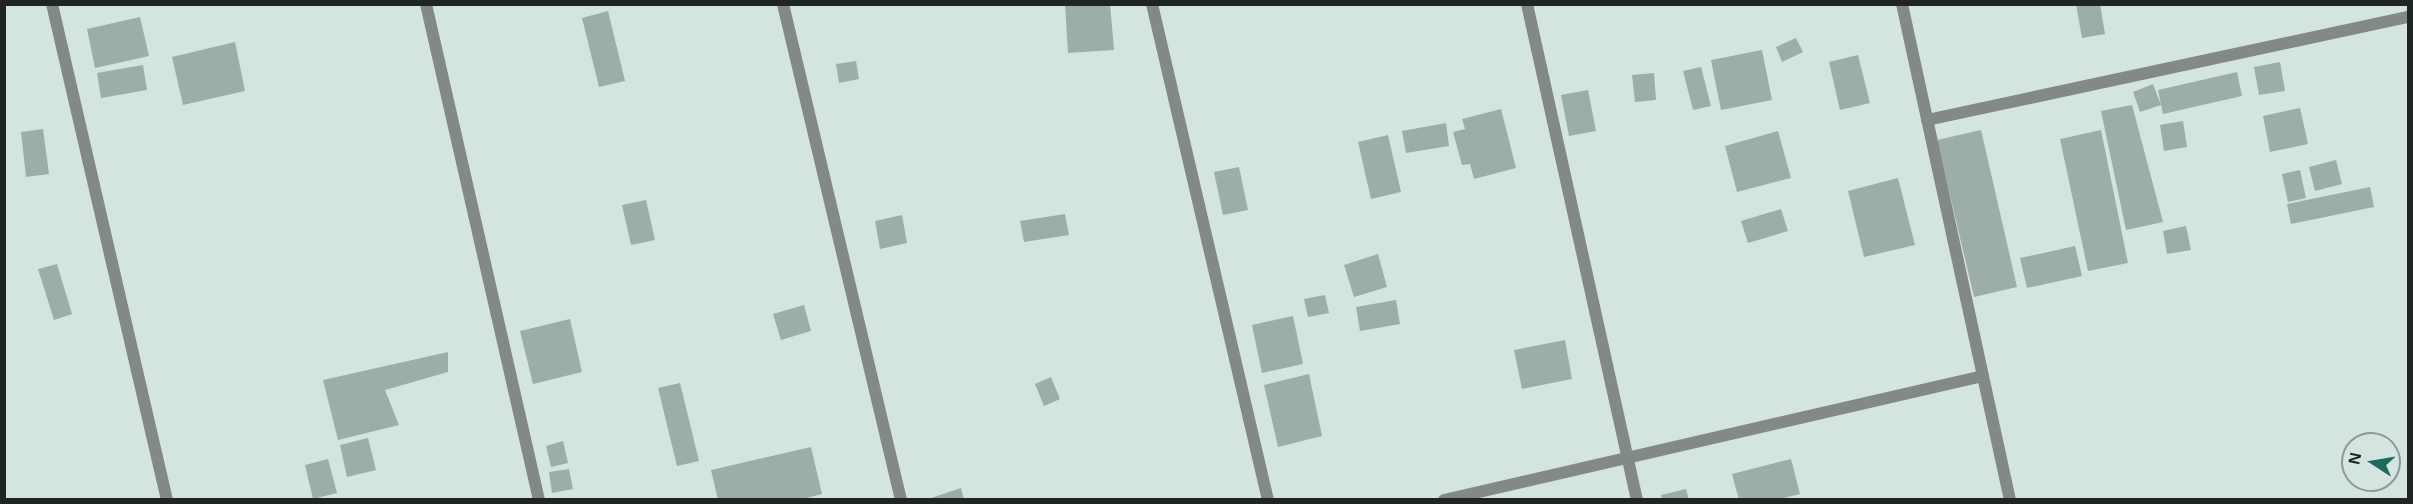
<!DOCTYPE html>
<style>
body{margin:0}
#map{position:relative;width:2413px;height:504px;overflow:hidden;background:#d4e5e1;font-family:Helvetica,sans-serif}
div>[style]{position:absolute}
.building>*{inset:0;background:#9dada9}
.minor>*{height:12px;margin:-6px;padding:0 6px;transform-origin:6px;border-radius:6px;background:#828987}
span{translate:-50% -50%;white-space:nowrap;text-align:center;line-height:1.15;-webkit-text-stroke:6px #d4e5e1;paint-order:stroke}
.frame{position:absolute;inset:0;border:6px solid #1f2524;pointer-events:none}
.north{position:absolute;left:2341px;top:432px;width:60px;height:60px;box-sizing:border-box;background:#d4e5e1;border:2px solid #8c9895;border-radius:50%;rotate:282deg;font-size:16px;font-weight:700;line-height:24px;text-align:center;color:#1f2524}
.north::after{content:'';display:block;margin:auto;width:21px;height:27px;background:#20685d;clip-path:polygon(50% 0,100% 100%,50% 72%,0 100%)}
</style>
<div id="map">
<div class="building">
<div style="clip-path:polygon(1065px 4px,1110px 4px,1114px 50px,1068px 53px)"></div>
<div style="clip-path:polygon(2076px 4px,2100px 4px,2105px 34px,2082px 38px)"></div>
<div style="clip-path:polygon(608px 11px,625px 81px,599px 87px,582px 18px)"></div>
<div style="clip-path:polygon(140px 17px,149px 56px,95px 68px,87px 29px)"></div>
<div style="clip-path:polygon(1796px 38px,1803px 52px,1782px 62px,1776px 47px)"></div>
<div style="clip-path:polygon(235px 42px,245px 91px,183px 105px,172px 57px)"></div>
<div style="clip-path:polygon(1762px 50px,1772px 100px,1721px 110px,1711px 60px)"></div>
<div style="clip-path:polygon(1858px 55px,1870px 103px,1840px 110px,1829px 62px)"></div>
<div style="clip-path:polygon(856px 61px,859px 79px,839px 83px,836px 64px)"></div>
<div style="clip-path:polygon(2280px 62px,2285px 91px,2259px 95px,2254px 67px)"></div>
<div style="clip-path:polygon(143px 65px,147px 90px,101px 98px,97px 73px)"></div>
<div style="clip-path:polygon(1701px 67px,1711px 106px,1693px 110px,1683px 71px)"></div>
<div style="clip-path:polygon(2237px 72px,2242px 96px,2163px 114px,2158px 90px)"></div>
<div style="clip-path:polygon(1654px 73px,1656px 100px,1635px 102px,1632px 75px)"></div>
<div style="clip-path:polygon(2153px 84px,2161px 105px,2140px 112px,2133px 92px)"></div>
<div style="clip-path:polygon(1588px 90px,1596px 131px,1569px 136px,1561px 95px)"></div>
<div style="clip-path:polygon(2132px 105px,2163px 222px,2126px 230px,2101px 111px)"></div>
<div style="clip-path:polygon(2300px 108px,2308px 144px,2270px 152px,2263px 116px)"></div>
<div style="clip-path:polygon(1501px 109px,1516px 168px,1474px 179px,1470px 164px,1462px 165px,1453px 132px,1465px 129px,1462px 119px)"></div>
<div style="clip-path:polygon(2183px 121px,2187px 147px,2164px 151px,2160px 125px)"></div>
<div style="clip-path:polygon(1446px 123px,1449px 146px,1406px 153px,1402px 131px)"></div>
<div style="clip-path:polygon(43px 129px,49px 174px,26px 177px,21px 132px)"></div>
<div style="clip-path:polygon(1981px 130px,2017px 287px,1974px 297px,1937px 140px)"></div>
<div style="clip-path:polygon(2101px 130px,2128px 263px,2088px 271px,2060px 139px)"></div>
<div style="clip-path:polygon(1778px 131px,1791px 178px,1737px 192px,1725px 146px)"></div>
<div style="clip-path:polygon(1388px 135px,1401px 192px,1371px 199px,1358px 142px)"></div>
<div style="clip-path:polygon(2336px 160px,2342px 184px,2315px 191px,2309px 167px)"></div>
<div style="clip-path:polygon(1239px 167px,1248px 210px,1223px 215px,1214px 172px)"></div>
<div style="clip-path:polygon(2300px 170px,2306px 198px,2288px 202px,2282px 174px)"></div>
<div style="clip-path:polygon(1898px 178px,1915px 245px,1864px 257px,1848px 191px)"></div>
<div style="clip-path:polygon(2370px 187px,2374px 207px,2291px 224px,2287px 204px)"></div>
<div style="clip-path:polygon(646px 200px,655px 240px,631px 245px,622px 205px)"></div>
<div style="clip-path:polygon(1781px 209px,1788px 231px,1748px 243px,1741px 221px)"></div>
<div style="clip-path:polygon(1065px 214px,1069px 235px,1024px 242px,1020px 221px)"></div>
<div style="clip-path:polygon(902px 215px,907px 243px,880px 249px,875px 221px)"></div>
<div style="clip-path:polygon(2186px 226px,2191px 250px,2167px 254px,2163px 231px)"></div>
<div style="clip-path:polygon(2075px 246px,2082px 276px,2027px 288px,2020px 258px)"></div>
<div style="clip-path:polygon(1378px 254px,1387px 287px,1354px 297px,1344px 265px)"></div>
<div style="clip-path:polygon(57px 264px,72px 314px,54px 320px,38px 269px)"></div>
<div style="clip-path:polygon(1325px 295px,1329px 313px,1308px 317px,1304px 299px)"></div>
<div style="clip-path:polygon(1396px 300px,1400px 324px,1360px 331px,1356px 307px)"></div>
<div style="clip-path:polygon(804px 305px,811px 331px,781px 340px,773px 314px)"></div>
<div style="clip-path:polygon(1293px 316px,1303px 364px,1262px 373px,1252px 325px)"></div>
<div style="clip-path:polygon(570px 319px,582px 372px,533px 384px,520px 331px)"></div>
<div style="clip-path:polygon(1565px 340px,1572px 379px,1522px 389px,1514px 350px)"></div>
<div style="clip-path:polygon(448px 352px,448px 372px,385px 390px,399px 425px,338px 440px,323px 380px)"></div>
<div style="clip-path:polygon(1309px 374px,1322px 436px,1278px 447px,1264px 385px)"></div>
<div style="clip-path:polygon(1051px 377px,1060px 399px,1044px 406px,1035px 384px)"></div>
<div style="clip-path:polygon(680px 383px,699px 461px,677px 466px,658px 388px)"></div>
<div style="clip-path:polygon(368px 438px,376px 470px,347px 477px,340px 445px)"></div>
<div style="clip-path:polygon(563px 441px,568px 463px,551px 467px,546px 446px)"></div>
<div style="clip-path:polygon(811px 447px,822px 494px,799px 500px,718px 500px,711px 470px)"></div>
<div style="clip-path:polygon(328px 459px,337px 493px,313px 499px,305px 465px)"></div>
<div style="clip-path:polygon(1791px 459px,1800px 494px,1776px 500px,1739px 500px,1732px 474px)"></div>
<div style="clip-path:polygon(569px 469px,573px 489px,552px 493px,549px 472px)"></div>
<div style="clip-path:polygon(961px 488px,964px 500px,928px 500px,928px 499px)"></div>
<div style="clip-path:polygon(1686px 489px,1689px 500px,1662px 500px,1661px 495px)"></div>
</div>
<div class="minor">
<div style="left:52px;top:4px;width:509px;rotate:76.95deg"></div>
<div style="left:426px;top:4px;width:509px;rotate:77.17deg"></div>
<div style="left:783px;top:4px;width:510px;rotate:76.62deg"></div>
<div style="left:1152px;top:4px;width:509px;rotate:76.84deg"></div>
<div style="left:1527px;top:4px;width:508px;rotate:77.5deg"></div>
<div style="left:1902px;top:4px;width:508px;rotate:77.72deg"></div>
<div style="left:1927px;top:120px;width:492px;rotate:-12.1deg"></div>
<div style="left:1444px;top:500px;width:553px;rotate:-12.96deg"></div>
</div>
<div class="frame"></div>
<div class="north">N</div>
</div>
